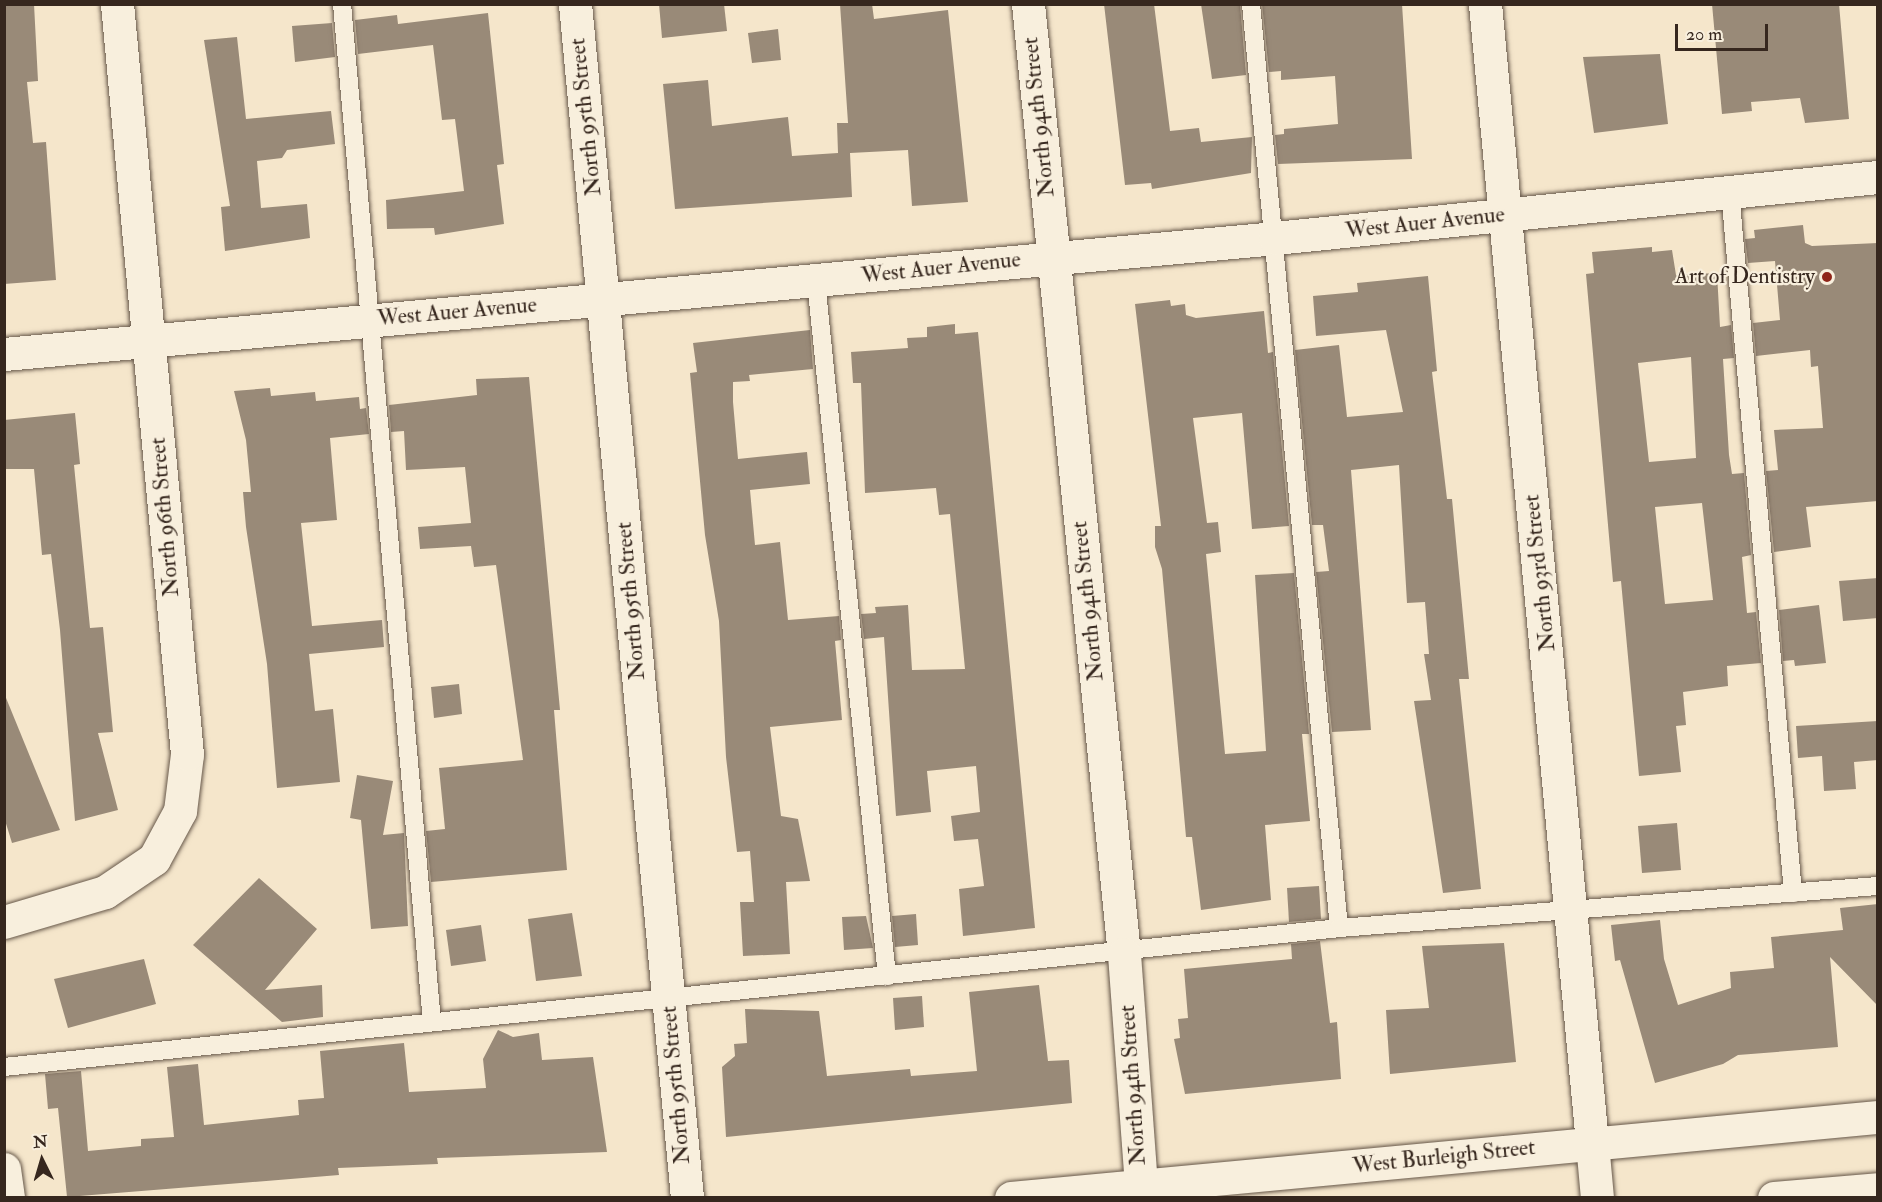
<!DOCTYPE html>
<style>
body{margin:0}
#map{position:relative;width:1882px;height:1202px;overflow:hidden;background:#f5e6cb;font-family:"IM FELL Double Pica",serif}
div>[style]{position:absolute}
.building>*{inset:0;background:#998a78}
.roads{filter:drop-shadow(0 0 2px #665749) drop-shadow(0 0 2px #665749)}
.lane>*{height:18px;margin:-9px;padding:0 9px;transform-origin:9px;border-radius:9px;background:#f8efdd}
.street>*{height:33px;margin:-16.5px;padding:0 16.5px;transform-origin:16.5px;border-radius:16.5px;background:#f8efdd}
.secondary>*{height:33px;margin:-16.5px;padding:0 16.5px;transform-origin:16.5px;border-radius:16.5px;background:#f8efdd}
.dots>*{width:16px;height:16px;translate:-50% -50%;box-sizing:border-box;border:3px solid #f8efdd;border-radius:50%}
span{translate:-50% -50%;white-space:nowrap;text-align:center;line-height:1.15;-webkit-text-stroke:4.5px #f8efdd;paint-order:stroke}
.street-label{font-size:22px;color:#36271e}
.poi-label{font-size:22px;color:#36271e}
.right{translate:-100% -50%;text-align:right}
.frame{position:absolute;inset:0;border:6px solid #36271e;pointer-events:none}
.north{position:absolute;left:12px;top:1130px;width:60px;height:60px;-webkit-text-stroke:4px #f8efdd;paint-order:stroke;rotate:355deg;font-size:16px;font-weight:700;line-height:24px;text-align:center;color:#36271e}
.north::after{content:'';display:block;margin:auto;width:21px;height:27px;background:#36271e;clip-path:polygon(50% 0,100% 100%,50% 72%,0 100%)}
.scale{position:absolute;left:1675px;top:24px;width:93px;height:27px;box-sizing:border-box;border:3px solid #36271e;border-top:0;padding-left:8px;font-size:18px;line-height:21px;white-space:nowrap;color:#36271e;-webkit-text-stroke:4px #f8efdd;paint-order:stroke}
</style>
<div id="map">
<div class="building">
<div style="clip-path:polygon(4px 4px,34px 4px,38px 81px,27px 82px,33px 143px,46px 142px,56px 280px,4px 284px)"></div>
<div style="clip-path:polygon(659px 4px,724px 4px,727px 31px,662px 38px)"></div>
<div style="clip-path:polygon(840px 4px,872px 4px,874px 19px,948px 10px,968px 202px,912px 206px,908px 150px,850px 153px,852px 197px,675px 209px,663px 84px,708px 80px,712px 126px,788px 117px,792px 156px,838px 153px,837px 123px,848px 123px)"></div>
<div style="clip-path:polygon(1104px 4px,1154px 4px,1170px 131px,1199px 128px,1201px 142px,1252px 137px,1251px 173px,1152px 189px,1151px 183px,1125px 185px)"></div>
<div style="clip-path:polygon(1201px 4px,1240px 4px,1246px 75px,1212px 79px)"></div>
<div style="clip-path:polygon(1262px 4px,1402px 4px,1412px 159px,1278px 164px,1275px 135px,1284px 134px,1284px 129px,1338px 124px,1335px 76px,1281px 80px,1281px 71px,1269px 72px)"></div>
<div style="clip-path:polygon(1712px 4px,1839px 4px,1849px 119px,1805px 123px,1800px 98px,1751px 102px,1752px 111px,1722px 114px)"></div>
<div style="clip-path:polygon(488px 13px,504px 164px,497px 165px,504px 224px,435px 235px,434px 228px,387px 229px,386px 200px,464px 191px,455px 119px,442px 120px,433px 45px,358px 54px,355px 20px,397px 15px,398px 24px)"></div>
<div style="clip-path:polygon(332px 23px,335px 57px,295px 62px,292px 26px)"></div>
<div style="clip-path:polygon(778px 29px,781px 60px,752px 63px,748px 33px)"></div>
<div style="clip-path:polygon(237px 37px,246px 119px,331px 111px,335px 144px,287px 150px,282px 158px,257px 161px,261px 208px,307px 204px,310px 238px,225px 251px,221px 207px,230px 206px,204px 40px)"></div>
<div style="clip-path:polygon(1660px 54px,1668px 124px,1594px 133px,1583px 57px)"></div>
<div style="clip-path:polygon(1803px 225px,1805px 243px,1812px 246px,1878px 243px,1878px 501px,1806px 507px,1811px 547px,1774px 552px,1766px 471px,1778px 470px,1774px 430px,1823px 428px,1818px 366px,1811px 367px,1810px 350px,1756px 356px,1753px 323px,1780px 320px,1775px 261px,1748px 263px,1745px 239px,1755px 238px,1754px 230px)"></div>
<div style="clip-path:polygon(evenodd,1652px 247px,1652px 252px,1672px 250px,1676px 275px,1717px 273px,1720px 327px,1731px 325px,1734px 358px,1723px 359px,1729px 455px,1732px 474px,1744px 473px,1751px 555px,1742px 557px,1747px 613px,1756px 612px,1761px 663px,1727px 666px,1728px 686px,1683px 692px,1686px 725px,1676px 726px,1681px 772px,1639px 776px,1621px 581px,1613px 582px,1586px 274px,1594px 273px,1592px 252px,1652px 247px,1691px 357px,1696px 458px,1649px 462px,1638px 363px,1691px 357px,1652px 247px,1702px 503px,1713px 600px,1665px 604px,1655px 507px,1702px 503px)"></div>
<div style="clip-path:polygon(1428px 276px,1437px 371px,1432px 372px,1447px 499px,1452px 499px,1469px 679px,1459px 679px,1481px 889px,1443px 893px,1414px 701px,1431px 700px,1424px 654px,1429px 654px,1425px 602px,1407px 603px,1399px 465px,1351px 470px,1371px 730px,1332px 732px,1316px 572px,1329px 571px,1323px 525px,1312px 525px,1295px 350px,1339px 345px,1347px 417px,1403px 412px,1386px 330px,1316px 336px,1313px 296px,1358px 292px,1357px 283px)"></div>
<div style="clip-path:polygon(1170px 300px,1171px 306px,1185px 304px,1186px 315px,1196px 318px,1264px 311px,1268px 353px,1273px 352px,1289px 526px,1252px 529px,1242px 413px,1193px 418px,1207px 523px,1218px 522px,1221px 552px,1206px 554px,1225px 754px,1266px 751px,1255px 575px,1294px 573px,1309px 734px,1302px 734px,1310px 821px,1265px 825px,1271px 900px,1201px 910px,1192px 837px,1186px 837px,1162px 569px,1155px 547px,1155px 526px,1161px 526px,1135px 304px)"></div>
<div style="clip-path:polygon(955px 324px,955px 334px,978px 332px,1035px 928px,963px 936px,959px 889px,984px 886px,978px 839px,954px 841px,951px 816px,980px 812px,976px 766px,927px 771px,931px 812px,896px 816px,884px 637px,864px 639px,861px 614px,876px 613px,875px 607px,908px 605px,912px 670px,965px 669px,950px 514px,939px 515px,936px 488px,865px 493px,861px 383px,853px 383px,851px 352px,908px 348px,907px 338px,927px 337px,927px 327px)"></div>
<div style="clip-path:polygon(810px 330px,813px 369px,749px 375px,750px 381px,733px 382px,733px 402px,738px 459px,807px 452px,810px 484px,750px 490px,755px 545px,780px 542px,788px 620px,839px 616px,841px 640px,835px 641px,842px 720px,770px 727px,781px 816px,798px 819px,810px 881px,786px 882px,790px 954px,743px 956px,740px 902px,754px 902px,750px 851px,737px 852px,726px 757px,719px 621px,705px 535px,690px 373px,697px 372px,693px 343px)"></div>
<div style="clip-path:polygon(529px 377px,560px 710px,554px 710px,567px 870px,431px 882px,426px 831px,445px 829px,439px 768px,523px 760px,496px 565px,474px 567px,471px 546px,420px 549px,418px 527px,471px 523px,465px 467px,406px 470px,404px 431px,391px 432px,389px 405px,477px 395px,476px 379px)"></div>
<div style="clip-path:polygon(270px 388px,271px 396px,315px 392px,316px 401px,359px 397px,360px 409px,366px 408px,369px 434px,330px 438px,337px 520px,301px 523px,312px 626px,382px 620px,384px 647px,309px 654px,315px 711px,333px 709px,340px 782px,277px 788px,267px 664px,246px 527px,243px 492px,251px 492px,246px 440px,234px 391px)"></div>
<div style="clip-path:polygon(75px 413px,80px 464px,74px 465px,90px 628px,103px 627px,113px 732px,98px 733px,118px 810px,75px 821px,60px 630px,51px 554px,42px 555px,34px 469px,4px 469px,4px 420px)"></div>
<div style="clip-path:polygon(1878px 578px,1878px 618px,1843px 621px,1839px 581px)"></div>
<div style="clip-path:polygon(1819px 605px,1826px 663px,1795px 666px,1794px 660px,1783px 661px,1779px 610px)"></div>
<div style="clip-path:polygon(459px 684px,462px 714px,434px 718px,431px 687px)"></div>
<div style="clip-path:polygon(4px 693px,60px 830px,12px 843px,4px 817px)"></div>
<div style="clip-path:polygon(1878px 721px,1878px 760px,1854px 762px,1856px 789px,1824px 791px,1822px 756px,1798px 758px,1796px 726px)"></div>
<div style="clip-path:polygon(357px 775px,393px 781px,383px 835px,404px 833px,408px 926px,371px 929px,361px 820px,350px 818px)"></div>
<div style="clip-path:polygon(1677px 823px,1681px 870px,1642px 873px,1638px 826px)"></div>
<div style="clip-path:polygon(259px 878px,317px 929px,265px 990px,322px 985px,323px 1017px,282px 1022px,193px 945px)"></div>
<div style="clip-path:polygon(1319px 886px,1321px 919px,1289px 922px,1287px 888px)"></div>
<div style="clip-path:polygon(1878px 904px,1878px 1006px,1830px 957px,1838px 1047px,1738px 1055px,1723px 1064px,1655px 1083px,1620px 960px,1615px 961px,1611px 925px,1660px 920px,1664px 959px,1678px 1005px,1731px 988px,1730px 972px,1774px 968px,1771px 937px,1843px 930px,1840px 908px)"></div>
<div style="clip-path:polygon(572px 913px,582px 976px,536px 981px,528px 919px)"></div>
<div style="clip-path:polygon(916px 914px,918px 945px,895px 947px,892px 916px)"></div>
<div style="clip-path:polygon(866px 916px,873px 948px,844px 950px,842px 917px)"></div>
<div style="clip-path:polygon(481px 925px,486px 961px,451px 966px,446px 930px)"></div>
<div style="clip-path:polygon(1320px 941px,1330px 1023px,1337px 1022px,1341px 1079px,1185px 1094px,1174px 1039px,1180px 1038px,1178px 1019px,1188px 1018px,1184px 969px,1292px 959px,1291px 944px)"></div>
<div style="clip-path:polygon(1504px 943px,1516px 1062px,1390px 1074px,1386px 1010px,1429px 1008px,1422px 946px)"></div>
<div style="clip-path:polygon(144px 959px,156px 1004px,68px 1028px,54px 979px)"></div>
<div style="clip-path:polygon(1039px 985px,1048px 1061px,1069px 1060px,1072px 1103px,726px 1137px,722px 1067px,735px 1056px,734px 1044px,747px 1043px,745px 1009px,819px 1011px,827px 1076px,910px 1069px,911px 1076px,977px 1071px,969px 992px)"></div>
<div style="clip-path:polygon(922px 996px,924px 1027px,895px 1030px,893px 998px)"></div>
<div style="clip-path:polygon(498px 1030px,513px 1037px,539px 1033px,542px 1060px,593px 1057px,607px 1152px,437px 1158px,438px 1164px,338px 1168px,339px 1175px,67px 1197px,58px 1108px,48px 1109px,45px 1074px,81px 1071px,88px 1151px,141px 1146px,141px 1139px,174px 1137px,167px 1067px,198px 1064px,204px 1125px,299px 1115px,298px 1100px,324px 1098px,320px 1051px,404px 1043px,409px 1092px,486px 1088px,483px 1059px)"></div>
</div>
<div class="roads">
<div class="lane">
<div style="left:342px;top:4px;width:1022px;rotate:84.95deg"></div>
<div style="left:1251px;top:4px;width:928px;rotate:84.56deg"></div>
<div style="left:1730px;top:192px;width:704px;rotate:84.86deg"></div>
<div style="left:816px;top:281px;width:699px;rotate:84.17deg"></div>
<div style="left:4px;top:1067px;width:1342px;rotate:-5.94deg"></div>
<div style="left:1339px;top:928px;width:541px;rotate:-4.46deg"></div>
</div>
<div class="street">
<div style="left:575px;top:4px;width:1199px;rotate:84.64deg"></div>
<div style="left:1028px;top:4px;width:955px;rotate:84.23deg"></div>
<div style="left:1124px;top:954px;width:245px;rotate:85.8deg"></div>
<div style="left:1485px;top:4px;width:1144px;rotate:84.63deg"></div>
<div style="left:4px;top:354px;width:1276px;rotate:-5.21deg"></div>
<div style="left:1275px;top:238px;width:606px;rotate:-5.78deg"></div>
<div style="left:4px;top:922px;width:105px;rotate:-16.5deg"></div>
<div style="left:105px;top:892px;width:59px;rotate:-34deg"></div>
<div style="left:154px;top:859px;width:55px;rotate:-61.6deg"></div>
<div style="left:180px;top:811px;width:57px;rotate:-83deg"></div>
<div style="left:187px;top:754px;width:753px;rotate:-95.33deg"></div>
<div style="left:4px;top:1169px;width:29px;rotate:82deg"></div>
</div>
<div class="secondary">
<div style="left:1592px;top:1143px;width:55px;rotate:84.8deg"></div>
<div style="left:1011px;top:1198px;width:871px;rotate:-5.34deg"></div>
<div style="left:1774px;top:1198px;width:104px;rotate:-4.9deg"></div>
</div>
</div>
<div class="dots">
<div style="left:1827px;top:277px;background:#8f2418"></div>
</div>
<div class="street-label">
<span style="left:586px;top:117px;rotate:-96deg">North 95th Street</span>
<span style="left:1039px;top:117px;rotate:-96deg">North 94th Street</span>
<span style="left:1425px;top:223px;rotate:-6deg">West Auer Avenue</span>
<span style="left:941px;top:268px;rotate:-6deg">West Auer Avenue</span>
<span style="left:457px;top:312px;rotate:-5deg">West Auer Avenue</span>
<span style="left:165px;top:517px;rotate:-95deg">North 96th Street</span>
<span style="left:1540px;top:573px;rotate:-96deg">North 93rd Street</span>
<span style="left:631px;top:601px;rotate:-95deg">North 95th Street</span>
<span style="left:1088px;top:601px;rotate:-96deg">North 94th Street</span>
<span style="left:676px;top:1085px;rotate:-95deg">North 95th Street</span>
<span style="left:1133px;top:1085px;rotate:-94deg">North 94th Street</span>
<span style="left:1444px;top:1157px;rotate:-6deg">West Burleigh Street</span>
</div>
<div class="poi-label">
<span class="right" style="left:1815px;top:277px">Art of Dentistry</span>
</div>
<div class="frame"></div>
<div class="north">N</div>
<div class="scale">20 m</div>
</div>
